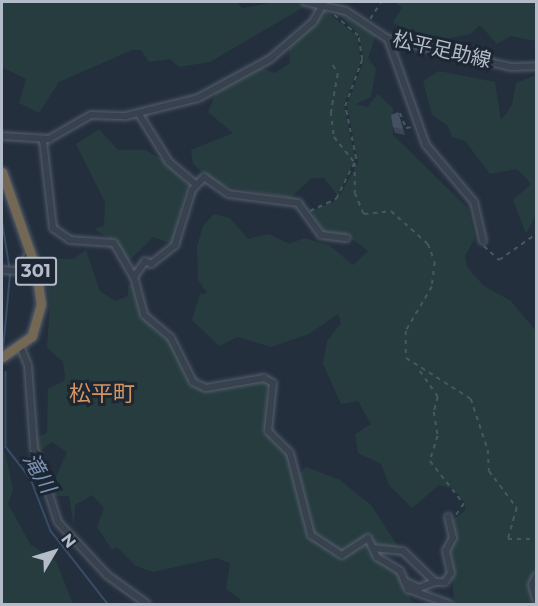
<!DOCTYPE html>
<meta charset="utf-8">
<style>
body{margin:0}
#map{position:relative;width:538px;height:606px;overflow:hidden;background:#242f3e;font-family:Montserrat,"Noto Sans JP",sans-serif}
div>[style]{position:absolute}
.green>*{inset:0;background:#263c3f}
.stream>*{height:1.5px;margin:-0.75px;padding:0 0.75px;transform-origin:0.75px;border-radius:0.75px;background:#394c67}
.path>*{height:1.5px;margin-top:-0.75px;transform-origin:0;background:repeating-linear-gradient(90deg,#44595c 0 4.5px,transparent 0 9px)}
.roads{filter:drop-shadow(0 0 2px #565f6c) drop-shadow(0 0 2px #565f6c)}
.minor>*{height:6px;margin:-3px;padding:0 3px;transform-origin:3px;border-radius:3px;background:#38414e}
.highway>*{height:9px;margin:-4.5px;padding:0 4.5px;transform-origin:4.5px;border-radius:4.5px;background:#746855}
.wall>*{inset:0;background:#3b4654}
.building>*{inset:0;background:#455162}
span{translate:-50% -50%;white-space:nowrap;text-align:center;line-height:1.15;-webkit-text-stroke:6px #1d2633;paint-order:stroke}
.shield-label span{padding:2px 4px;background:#1d2633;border:2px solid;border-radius:4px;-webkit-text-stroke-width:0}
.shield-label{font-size:18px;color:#b4bcc9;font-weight:700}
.street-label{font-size:20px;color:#b4bcc9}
.water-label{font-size:21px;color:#7c92b1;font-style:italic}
.quarter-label{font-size:22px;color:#d59563}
.frame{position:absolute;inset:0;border:3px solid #b4bcc9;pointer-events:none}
.north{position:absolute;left:24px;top:522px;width:60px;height:60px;-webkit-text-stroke:4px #1d2633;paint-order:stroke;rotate:52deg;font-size:16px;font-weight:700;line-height:24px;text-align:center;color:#b4bcc9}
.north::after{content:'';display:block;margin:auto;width:21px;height:27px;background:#b4bcc9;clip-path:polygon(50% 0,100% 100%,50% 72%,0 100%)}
</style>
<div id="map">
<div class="green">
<div style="clip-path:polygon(2px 2px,237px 2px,242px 8px,276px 2px,309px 4px,210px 62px,179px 67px,170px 59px,149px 62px,141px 50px,132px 50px,59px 82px,39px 113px,19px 103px,26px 79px,2px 67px)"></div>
<div style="clip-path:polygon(395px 2px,536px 2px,536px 41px,511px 36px,497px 44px,480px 25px,470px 34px,440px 40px,405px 31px,393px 22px,402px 8px)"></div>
<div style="clip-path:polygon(323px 9px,357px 36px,361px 62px,344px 104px,355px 159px,338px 196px,324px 178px,312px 178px,290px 198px,215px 184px,193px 164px,191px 150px,233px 133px,208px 112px,217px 90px,261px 68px,275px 73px,290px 63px,288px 41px)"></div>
<div style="clip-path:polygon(335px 10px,376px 35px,368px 58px,376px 69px,371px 97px,356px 104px,367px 107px,378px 94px,393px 108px,393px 135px,468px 208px,475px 238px,465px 256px,467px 267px,484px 286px,511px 301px,536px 331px,536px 572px,529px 588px,536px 604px,454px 604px,449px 522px,465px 511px,465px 503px,453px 489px,439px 485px,412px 508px,389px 485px,381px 464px,358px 453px,355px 434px,371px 424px,358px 401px,341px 404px,323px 364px,327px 341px,341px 323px,338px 314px,309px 334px,271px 347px,238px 337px,219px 346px,192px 320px,200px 294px,207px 293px,198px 280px,197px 246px,203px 226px,214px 214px,230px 218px,248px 239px,269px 234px,289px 244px,304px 238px,329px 245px,353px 265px,368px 251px,348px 236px,324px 232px,314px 218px,313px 210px,337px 200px,358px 163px,347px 106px,364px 60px,359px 35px)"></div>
<div style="clip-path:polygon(439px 71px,495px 82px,501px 120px,512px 105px,516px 83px,536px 75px,536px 214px,526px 234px,513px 200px,531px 184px,517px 169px,490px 174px,465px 141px,452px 137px,448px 126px,432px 115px,423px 81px)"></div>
<div style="clip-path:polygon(99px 129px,118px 150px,145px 150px,164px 160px,187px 184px,172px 244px,153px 237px,128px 262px,115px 242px,94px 229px,104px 226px,105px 202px,76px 144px)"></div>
<div style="clip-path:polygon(86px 250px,100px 291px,115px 301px,128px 296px,128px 285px,135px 285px,145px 319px,167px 336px,200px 388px,263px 380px,268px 384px,265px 430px,286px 449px,307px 532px,342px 557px,369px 539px,372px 551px,398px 570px,413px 604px,239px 604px,240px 599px,226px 589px,230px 563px,216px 558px,153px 572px,136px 566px,117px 547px,112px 550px,97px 527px,104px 508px,92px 495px,75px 505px,74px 527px,69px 496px,55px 496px,51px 488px,67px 452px,52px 442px,40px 451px,36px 445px,37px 437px,47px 433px,48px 389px,64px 381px,65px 375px,63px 362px,47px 348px,50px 302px,42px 259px,73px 259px)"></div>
<div style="clip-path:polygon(2px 439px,13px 489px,8px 504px,31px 545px,56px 561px,73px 604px,2px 604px)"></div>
<div style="clip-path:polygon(306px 467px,340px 480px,371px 505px,399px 548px,379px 546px,365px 536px,345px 554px,311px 534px,295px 479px)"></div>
</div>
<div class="stream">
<div style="left:2px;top:218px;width:52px;rotate:81.1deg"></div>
<div style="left:3px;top:350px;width:76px;rotate:-84.7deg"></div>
<div style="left:6px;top:372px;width:75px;rotate:90deg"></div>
<div style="left:6px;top:447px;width:41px;rotate:52deg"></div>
<div style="left:31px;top:479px;width:56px;rotate:69deg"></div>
<div style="left:51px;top:531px;width:93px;rotate:52deg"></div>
</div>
<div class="path">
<div style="left:370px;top:19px;width:20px;rotate:-57deg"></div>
<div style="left:333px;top:65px;width:10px;rotate:61deg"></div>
<div style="left:338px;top:74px;width:39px;rotate:100deg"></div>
<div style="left:331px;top:112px;width:25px;rotate:83deg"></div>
<div style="left:334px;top:137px;width:33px;rotate:51deg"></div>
<div style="left:355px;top:163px;width:30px;rotate:90deg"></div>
<div style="left:355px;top:193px;width:23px;rotate:67deg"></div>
<div style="left:364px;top:214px;width:27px;rotate:-6deg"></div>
<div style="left:391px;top:211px;width:50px;rotate:41.7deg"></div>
<div style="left:428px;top:244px;width:19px;rotate:69deg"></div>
<div style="left:435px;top:262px;width:25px;rotate:97deg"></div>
<div style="left:432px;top:287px;width:51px;rotate:120.6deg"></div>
<div style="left:406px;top:331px;width:27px;rotate:90deg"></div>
<div style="left:406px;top:358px;width:77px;rotate:32.2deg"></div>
<div style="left:471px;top:399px;width:54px;rotate:71.6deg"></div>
<div style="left:488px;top:450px;width:21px;rotate:87deg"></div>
<div style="left:489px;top:471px;width:46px;rotate:52.9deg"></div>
<div style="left:517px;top:508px;width:32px;rotate:106deg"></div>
<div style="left:508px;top:539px;width:28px"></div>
<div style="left:400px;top:113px;width:16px;rotate:68deg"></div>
<div style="left:406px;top:128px;width:6px;rotate:-9deg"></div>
<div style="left:310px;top:211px;width:29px;rotate:-25deg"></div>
<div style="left:336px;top:199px;width:45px;rotate:-63.4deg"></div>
<div style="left:356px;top:159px;width:54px;rotate:-101.7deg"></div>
<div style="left:345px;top:106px;width:49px;rotate:-69.7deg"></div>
<div style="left:362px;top:60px;width:24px;rotate:-99deg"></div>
<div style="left:358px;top:36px;width:33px;rotate:-139deg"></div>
<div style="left:484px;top:246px;width:21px;rotate:43deg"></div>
<div style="left:499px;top:260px;width:45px;rotate:-35.1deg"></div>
<div style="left:420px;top:371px;width:32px;rotate:55deg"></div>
<div style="left:438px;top:397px;width:16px;rotate:105deg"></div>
<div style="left:434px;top:412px;width:24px;rotate:81deg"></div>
<div style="left:438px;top:436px;width:26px;rotate:108deg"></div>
<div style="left:430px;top:461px;width:55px;rotate:51.7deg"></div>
<div style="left:464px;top:504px;width:16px;rotate:125deg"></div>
</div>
<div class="roads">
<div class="minor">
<div style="left:305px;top:2px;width:42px;rotate:12.4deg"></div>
<div style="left:346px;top:11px;width:50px;rotate:33.7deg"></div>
<div style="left:388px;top:39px;width:126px;rotate:12.8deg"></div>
<div style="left:511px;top:67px;width:25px;rotate:-2deg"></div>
<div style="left:388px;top:39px;width:113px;rotate:70.3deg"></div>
<div style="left:426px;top:145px;width:75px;rotate:49.9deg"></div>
<div style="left:474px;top:202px;width:40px;rotate:77deg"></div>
<div style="left:139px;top:114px;width:57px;rotate:58deg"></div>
<div style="left:169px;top:162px;width:34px;rotate:40deg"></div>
<div style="left:2px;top:136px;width:47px;rotate:3.7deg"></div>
<div style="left:49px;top:139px;width:48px;rotate:-29.7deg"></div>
<div style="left:91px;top:115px;width:35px;rotate:2deg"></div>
<div style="left:126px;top:116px;width:74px;rotate:-14deg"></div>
<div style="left:198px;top:98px;width:82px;rotate:-28.4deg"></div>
<div style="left:270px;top:59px;width:57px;rotate:-40.7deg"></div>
<div style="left:313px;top:22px;width:20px;rotate:-60deg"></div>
<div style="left:43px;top:140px;width:89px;rotate:83.5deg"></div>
<div style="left:53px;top:228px;width:21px;rotate:35deg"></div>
<div style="left:70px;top:240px;width:44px;rotate:3.9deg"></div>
<div style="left:114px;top:243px;width:39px;rotate:60deg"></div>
<div style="left:134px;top:277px;width:39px;rotate:75deg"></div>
<div style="left:144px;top:315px;width:35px;rotate:40deg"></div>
<div style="left:171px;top:338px;width:49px;rotate:63.4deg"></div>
<div style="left:193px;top:382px;width:14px;rotate:25deg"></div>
<div style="left:206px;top:388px;width:59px;rotate:-9.8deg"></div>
<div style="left:264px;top:378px;width:10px;rotate:29deg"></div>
<div style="left:273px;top:383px;width:48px;rotate:95.9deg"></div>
<div style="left:268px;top:431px;width:31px;rotate:45deg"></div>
<div style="left:290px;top:453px;width:85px;rotate:75.6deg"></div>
<div style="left:311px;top:535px;width:37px;rotate:33deg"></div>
<div style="left:342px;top:555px;width:31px;rotate:-33deg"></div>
<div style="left:368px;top:538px;width:21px;rotate:65deg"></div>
<div style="left:377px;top:557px;width:27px;rotate:31deg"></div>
<div style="left:400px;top:571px;width:20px;rotate:66deg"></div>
<div style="left:408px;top:589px;width:44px;rotate:20.1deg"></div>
<div style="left:2px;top:270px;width:15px;rotate:4deg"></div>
<div style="left:17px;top:271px;width:22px;rotate:-54deg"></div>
<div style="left:134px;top:277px;width:19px;rotate:-55deg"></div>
<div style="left:145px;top:261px;width:7px;rotate:27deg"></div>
<div style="left:151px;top:264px;width:31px;rotate:-38deg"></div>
<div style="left:175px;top:245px;width:58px;rotate:-72.8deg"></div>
<div style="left:192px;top:190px;width:18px;rotate:-47deg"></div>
<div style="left:204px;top:177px;width:29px;rotate:35deg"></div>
<div style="left:228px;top:194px;width:71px;rotate:7.3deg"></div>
<div style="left:298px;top:203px;width:39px;rotate:54deg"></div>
<div style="left:321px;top:235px;width:26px;rotate:7deg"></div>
<div style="left:21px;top:348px;width:18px;rotate:68deg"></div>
<div style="left:28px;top:365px;width:83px;rotate:85.9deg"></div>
<div style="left:34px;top:448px;width:78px;rotate:72deg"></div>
<div style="left:58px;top:522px;width:72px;rotate:47.2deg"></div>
<div style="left:107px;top:575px;width:49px;rotate:35.9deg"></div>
<div style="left:373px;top:548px;width:30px;rotate:6deg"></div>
<div style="left:403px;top:551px;width:45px;rotate:44.1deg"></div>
<div style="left:435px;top:582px;width:10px"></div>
<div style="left:445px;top:582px;width:11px;rotate:-56deg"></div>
<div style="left:451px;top:573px;width:23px;rotate:-103deg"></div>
<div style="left:446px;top:551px;width:15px;rotate:-62deg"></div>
<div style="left:453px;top:538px;width:22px;rotate:-103deg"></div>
<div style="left:536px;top:576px;width:10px;rotate:114deg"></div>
<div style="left:532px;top:585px;width:15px;rotate:74deg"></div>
<div style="left:404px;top:581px;width:17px;rotate:25deg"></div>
<div style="left:419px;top:588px;width:17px;rotate:-21deg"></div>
</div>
<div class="highway">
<div style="left:2px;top:172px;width:103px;rotate:70.7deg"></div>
<div style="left:36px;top:269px;width:35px;rotate:82deg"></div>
<div style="left:41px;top:304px;width:33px;rotate:106deg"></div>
<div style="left:32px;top:336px;width:37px;rotate:145deg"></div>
</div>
</div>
<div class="wall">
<div style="clip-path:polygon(398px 112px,400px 118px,405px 135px,395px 133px,393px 127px)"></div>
</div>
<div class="building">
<div style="clip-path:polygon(398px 112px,403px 129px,393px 127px,391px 115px)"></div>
</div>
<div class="shield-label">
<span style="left:36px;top:271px">301</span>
</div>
<div class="street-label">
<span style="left:442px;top:50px;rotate:13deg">松平足助線</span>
</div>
<div class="water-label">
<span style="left:39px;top:473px;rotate:60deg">滝川</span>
</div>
<div class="quarter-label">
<span style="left:102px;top:394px">松平町</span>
</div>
<div class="frame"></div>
<div class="north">N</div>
</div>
